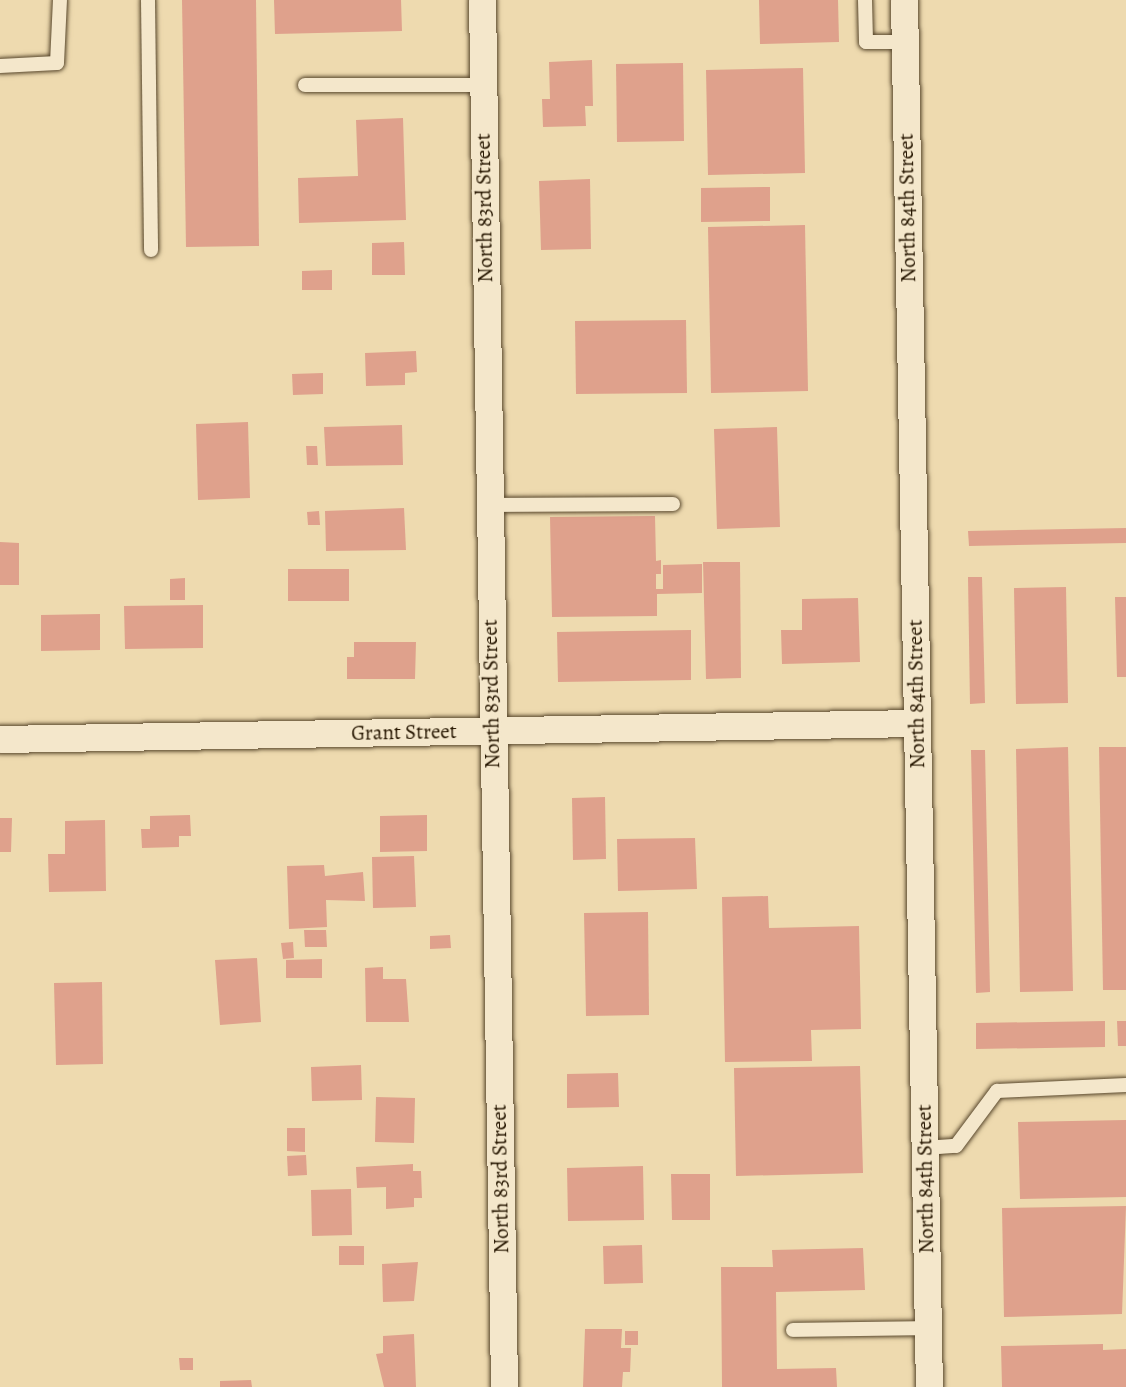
<!DOCTYPE html>
<style>
body{margin:0}
#map{position:relative;width:1126px;height:1387px;overflow:hidden;background:#eedaaf;font-family:Alegreya,serif}
div>[style]{position:absolute}
.building>*{inset:0;background:#dfa18c}
.roads{filter:drop-shadow(0 0 2px #58472c) drop-shadow(0 0 2px #58472c)}
.lane>*{height:14px;margin:-7px;padding:0 7px;transform-origin:7px;border-radius:7px;background:#f4e7cb}
.street>*{height:27px;margin:-13.5px;padding:0 13.5px;transform-origin:13.5px;border-radius:13.5px;background:#f4e7cb}
span{translate:-50% -50%;white-space:nowrap;text-align:center;line-height:1.15;-webkit-text-stroke:4.5px #f4e7cb;paint-order:stroke}
.street-label{font-size:21px;color:#261600}
</style>
<div id="map">
<div class="building">
<div style="clip-path:polygon(182px 0,256px 0,259px 246px,186px 247px)"></div>
<div style="clip-path:polygon(274px 0,401px 0,402px 31px,275px 34px)"></div>
<div style="clip-path:polygon(759px 0,838px 0,839px 42px,760px 44px)"></div>
<div style="clip-path:polygon(592px 60px,593px 106px,585px 106px,586px 126px,543px 127px,542px 99px,550px 99px,549px 62px)"></div>
<div style="clip-path:polygon(683px 63px,684px 141px,617px 142px,616px 64px)"></div>
<div style="clip-path:polygon(803px 68px,805px 173px,708px 175px,706px 70px)"></div>
<div style="clip-path:polygon(403px 118px,406px 220px,299px 223px,298px 178px,358px 176px,356px 120px)"></div>
<div style="clip-path:polygon(590px 179px,591px 249px,541px 250px,539px 181px)"></div>
<div style="clip-path:polygon(770px 187px,770px 221px,701px 222px,701px 188px)"></div>
<div style="clip-path:polygon(805px 225px,808px 391px,711px 393px,708px 227px)"></div>
<div style="clip-path:polygon(404px 242px,405px 275px,372px 275px,372px 243px)"></div>
<div style="clip-path:polygon(332px 270px,332px 290px,302px 290px,302px 271px)"></div>
<div style="clip-path:polygon(686px 320px,687px 393px,576px 394px,575px 321px)"></div>
<div style="clip-path:polygon(416px 351px,417px 372px,405px 373px,405px 385px,366px 386px,365px 353px)"></div>
<div style="clip-path:polygon(323px 373px,323px 394px,293px 395px,292px 374px)"></div>
<div style="clip-path:polygon(248px 422px,250px 498px,198px 500px,196px 424px)"></div>
<div style="clip-path:polygon(402px 425px,403px 465px,326px 466px,324px 427px)"></div>
<div style="clip-path:polygon(777px 427px,780px 527px,717px 529px,714px 429px)"></div>
<div style="clip-path:polygon(306px 446px,317px 446px,318px 465px,307px 465px)"></div>
<div style="clip-path:polygon(404px 508px,406px 550px,326px 551px,325px 511px)"></div>
<div style="clip-path:polygon(319px 511px,320px 525px,308px 525px,307px 512px)"></div>
<div style="clip-path:polygon(655px 516px,656px 561px,661px 560px,661px 574px,656px 574px,656px 589px,663px 589px,663px 565px,702px 564px,702px 593px,657px 594px,657px 616px,552px 617px,550px 517px)"></div>
<div style="clip-path:polygon(1126px 528px,1126px 543px,969px 546px,968px 531px)"></div>
<div style="clip-path:polygon(0 542px,19px 543px,19px 585px,0 585px)"></div>
<div style="clip-path:polygon(703px 562px,740px 562px,741px 678px,706px 679px)"></div>
<div style="clip-path:polygon(288px 569px,349px 569px,349px 601px,288px 601px)"></div>
<div style="clip-path:polygon(968px 577px,982px 577px,985px 703px,970px 704px)"></div>
<div style="clip-path:polygon(185px 578px,185px 600px,170px 600px,170px 579px)"></div>
<div style="clip-path:polygon(1066px 587px,1068px 703px,1016px 704px,1014px 588px)"></div>
<div style="clip-path:polygon(1115px 597px,1126px 597px,1126px 677px,1117px 677px)"></div>
<div style="clip-path:polygon(858px 598px,860px 662px,782px 664px,781px 630px,802px 630px,802px 599px)"></div>
<div style="clip-path:polygon(203px 605px,203px 648px,125px 649px,124px 606px)"></div>
<div style="clip-path:polygon(100px 614px,100px 650px,41px 651px,41px 615px)"></div>
<div style="clip-path:polygon(691px 630px,691px 680px,558px 682px,557px 632px)"></div>
<div style="clip-path:polygon(354px 642px,416px 642px,415px 679px,347px 679px,347px 657px,354px 657px)"></div>
<div style="clip-path:polygon(1068px 747px,1073px 991px,1020px 992px,1016px 749px)"></div>
<div style="clip-path:polygon(1099px 747px,1126px 747px,1126px 990px,1103px 990px)"></div>
<div style="clip-path:polygon(971px 750px,985px 750px,990px 992px,976px 993px)"></div>
<div style="clip-path:polygon(605px 797px,606px 859px,573px 860px,572px 798px)"></div>
<div style="clip-path:polygon(190px 815px,191px 836px,179px 836px,179px 847px,142px 848px,141px 829px,150px 829px,150px 816px)"></div>
<div style="clip-path:polygon(427px 815px,427px 851px,380px 852px,380px 816px)"></div>
<div style="clip-path:polygon(0 818px,12px 818px,11px 852px,0 852px)"></div>
<div style="clip-path:polygon(105px 820px,106px 891px,49px 892px,48px 854px,65px 854px,65px 821px)"></div>
<div style="clip-path:polygon(695px 838px,697px 889px,618px 891px,617px 839px)"></div>
<div style="clip-path:polygon(414px 856px,416px 907px,373px 908px,372px 857px)"></div>
<div style="clip-path:polygon(324px 865px,325px 876px,363px 872px,365px 901px,326px 900px,327px 927px,289px 929px,287px 866px)"></div>
<div style="clip-path:polygon(768px 896px,769px 928px,859px 926px,861px 1029px,811px 1030px,812px 1061px,725px 1062px,722px 897px)"></div>
<div style="clip-path:polygon(648px 912px,649px 1015px,586px 1016px,584px 913px)"></div>
<div style="clip-path:polygon(304px 930px,326px 930px,327px 947px,305px 947px)"></div>
<div style="clip-path:polygon(450px 935px,451px 948px,430px 949px,430px 936px)"></div>
<div style="clip-path:polygon(293px 942px,294px 958px,283px 959px,281px 943px)"></div>
<div style="clip-path:polygon(257px 958px,261px 1022px,220px 1025px,215px 960px)"></div>
<div style="clip-path:polygon(322px 959px,322px 978px,286px 978px,286px 960px)"></div>
<div style="clip-path:polygon(383px 967px,383px 979px,406px 979px,409px 1022px,366px 1022px,365px 968px)"></div>
<div style="clip-path:polygon(102px 982px,103px 1064px,56px 1065px,54px 983px)"></div>
<div style="clip-path:polygon(1105px 1021px,1105px 1047px,976px 1049px,976px 1023px)"></div>
<div style="clip-path:polygon(1117px 1021px,1126px 1021px,1126px 1046px,1118px 1046px)"></div>
<div style="clip-path:polygon(361px 1065px,362px 1100px,312px 1101px,311px 1067px)"></div>
<div style="clip-path:polygon(860px 1066px,863px 1173px,736px 1176px,734px 1068px)"></div>
<div style="clip-path:polygon(618px 1073px,619px 1107px,567px 1108px,567px 1074px)"></div>
<div style="clip-path:polygon(376px 1097px,415px 1098px,414px 1143px,375px 1142px)"></div>
<div style="clip-path:polygon(1126px 1120px,1126px 1197px,1020px 1199px,1018px 1122px)"></div>
<div style="clip-path:polygon(287px 1128px,305px 1128px,305px 1152px,287px 1151px)"></div>
<div style="clip-path:polygon(306px 1155px,307px 1175px,288px 1176px,287px 1156px)"></div>
<div style="clip-path:polygon(413px 1164px,413px 1171px,421px 1171px,422px 1198px,414px 1198px,414px 1207px,386px 1209px,386px 1187px,357px 1188px,356px 1167px)"></div>
<div style="clip-path:polygon(643px 1166px,644px 1220px,568px 1221px,567px 1168px)"></div>
<div style="clip-path:polygon(671px 1174px,710px 1174px,710px 1220px,672px 1220px)"></div>
<div style="clip-path:polygon(351px 1189px,352px 1235px,312px 1236px,311px 1190px)"></div>
<div style="clip-path:polygon(1126px 1206px,1122px 1314px,1004px 1317px,1002px 1208px)"></div>
<div style="clip-path:polygon(642px 1245px,643px 1283px,604px 1284px,603px 1246px)"></div>
<div style="clip-path:polygon(339px 1246px,364px 1246px,364px 1265px,339px 1265px)"></div>
<div style="clip-path:polygon(863px 1248px,865px 1290px,776px 1292px,777px 1369px,836px 1368px,837px 1387px,722px 1387px,721px 1267px,773px 1267px,772px 1250px)"></div>
<div style="clip-path:polygon(418px 1262px,414px 1301px,383px 1302px,382px 1264px)"></div>
<div style="clip-path:polygon(585px 1329px,622px 1329px,621px 1348px,631px 1348px,630px 1372px,623px 1372px,622px 1387px,583px 1387px)"></div>
<div style="clip-path:polygon(625px 1331px,638px 1331px,638px 1345px,625px 1345px)"></div>
<div style="clip-path:polygon(414px 1334px,416px 1387px,384px 1387px,376px 1354px,383px 1353px,383px 1336px)"></div>
<div style="clip-path:polygon(1103px 1344px,1103px 1350px,1126px 1349px,1126px 1387px,1002px 1387px,1001px 1346px)"></div>
<div style="clip-path:polygon(179px 1358px,193px 1358px,193px 1370px,180px 1370px)"></div>
<div style="clip-path:polygon(251px 1380px,252px 1387px,220px 1387px,220px 1381px)"></div>
</div>
<div class="roads">
<div class="lane">
<div style="left:148px;top:0;width:250px;rotate:89.3deg"></div>
<div style="left:865px;top:0;width:42px;rotate:88.6deg"></div>
<div style="left:866px;top:42px;width:39px"></div>
<div style="left:0;top:66px;width:57px;rotate:-3deg"></div>
<div style="left:57px;top:63px;width:63px;rotate:-87.3deg"></div>
<div style="left:305px;top:85px;width:177px"></div>
<div style="left:488px;top:505px;width:185px;rotate:-0.3deg"></div>
<div style="left:924px;top:1148px;width:32px;rotate:-4deg"></div>
<div style="left:956px;top:1146px;width:69px;rotate:-53.3deg"></div>
<div style="left:997px;top:1091px;width:129px;rotate:-2.7deg"></div>
<div style="left:793px;top:1330px;width:135px;rotate:-0.8deg"></div>
</div>
<div class="street">
<div style="left:482px;top:0;width:1387px;rotate:89.09deg"></div>
<div style="left:904px;top:0;width:1387px;rotate:88.97deg"></div>
<div style="left:0;top:739px;width:916px;rotate:-1deg"></div>
</div>
</div>
<div class="street-label">
<span style="left:484px;top:208px;rotate:-91deg">North 83rd Street</span>
<span style="left:907px;top:208px;rotate:-91deg">North 84th Street</span>
<span style="left:491px;top:694px;rotate:-91deg">North 83rd Street</span>
<span style="left:916px;top:694px;rotate:-91deg">North 84th Street</span>
<span style="left:404px;top:732px;rotate:-1deg">Grant Street</span>
<span style="left:500px;top:1179px;rotate:-91deg">North 83rd Street</span>
<span style="left:925px;top:1179px;rotate:-91deg">North 84th Street</span>
</div>
</div>
